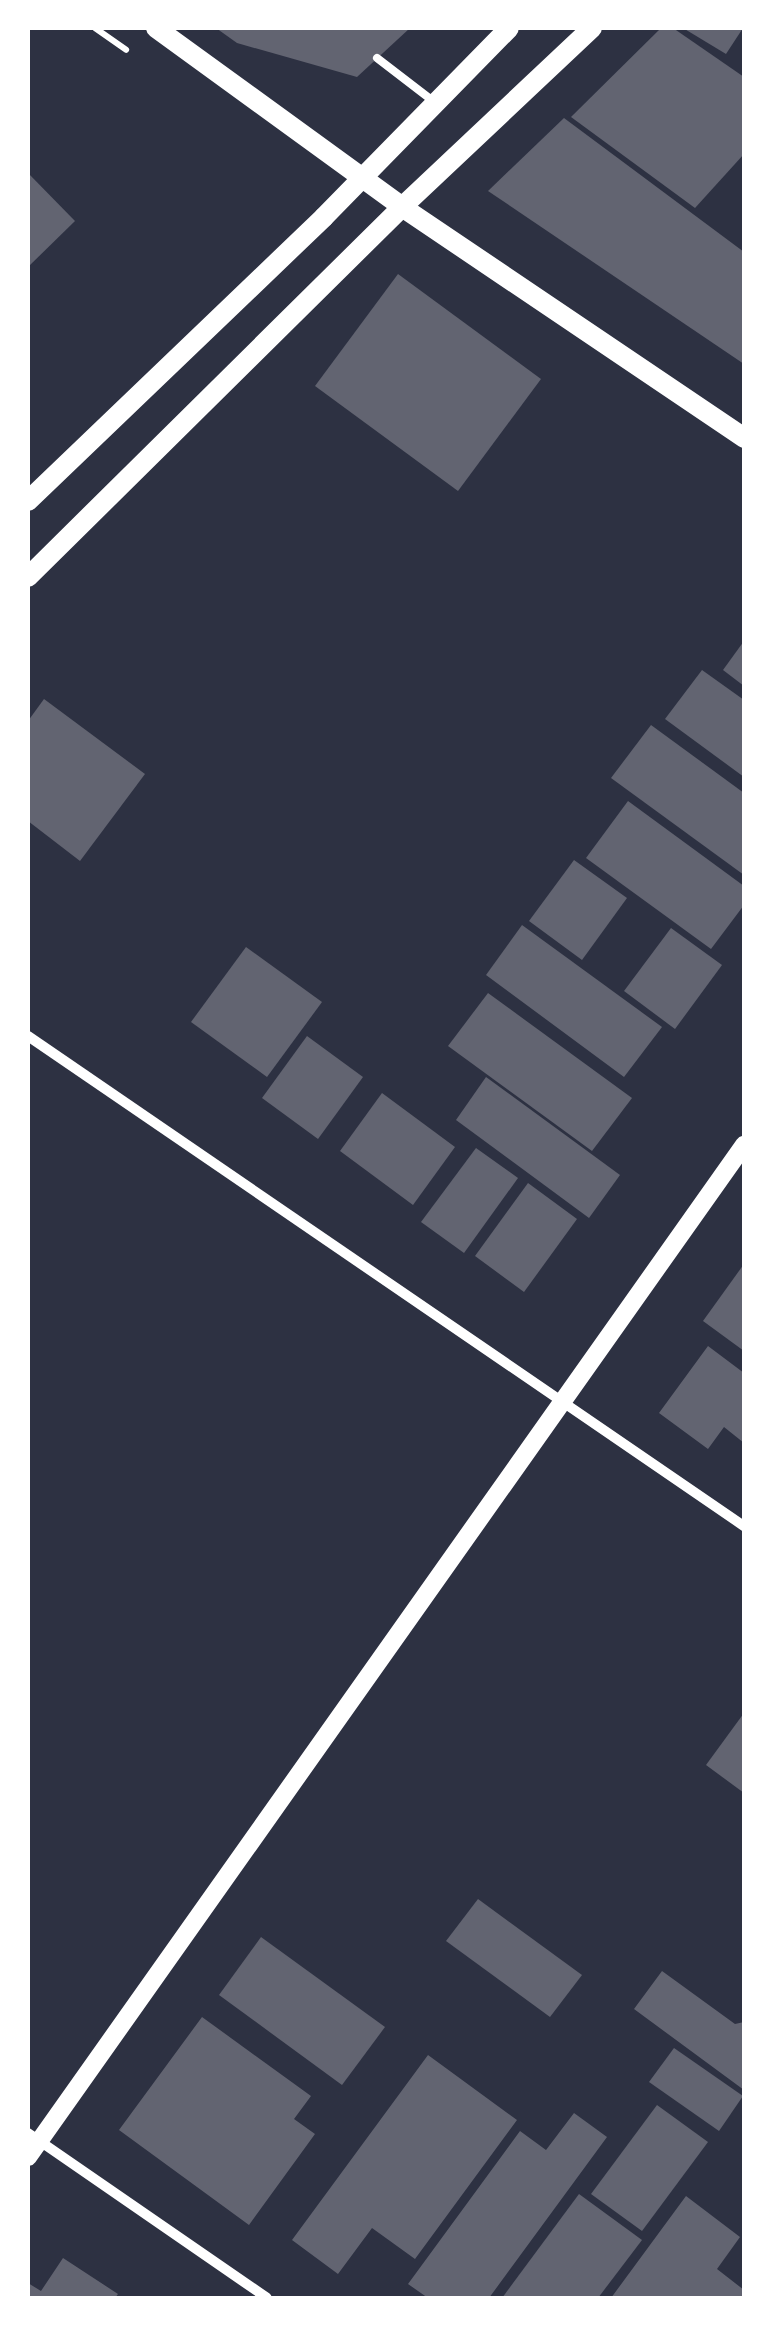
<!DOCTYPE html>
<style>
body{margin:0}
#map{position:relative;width:772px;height:2326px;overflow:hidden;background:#2d3142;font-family:"Roboto Condensed",sans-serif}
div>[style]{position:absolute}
.building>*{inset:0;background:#626471}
.path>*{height:6px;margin:-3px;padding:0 3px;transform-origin:3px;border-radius:3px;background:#fff}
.service>*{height:8px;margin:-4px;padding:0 4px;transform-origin:4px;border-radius:4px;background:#fff}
.minor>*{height:10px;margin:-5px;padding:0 5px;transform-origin:5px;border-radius:5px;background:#fff}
.tertiary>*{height:18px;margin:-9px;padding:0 9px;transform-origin:9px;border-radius:9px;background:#fff}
.secondary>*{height:20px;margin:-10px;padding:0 10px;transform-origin:10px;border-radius:10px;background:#fff}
span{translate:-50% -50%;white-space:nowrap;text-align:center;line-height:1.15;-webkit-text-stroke:10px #fff;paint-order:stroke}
.frame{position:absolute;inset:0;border:30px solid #fff;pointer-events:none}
</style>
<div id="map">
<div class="building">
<div style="clip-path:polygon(216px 28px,410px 28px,357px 77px,237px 43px)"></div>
<div style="clip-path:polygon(661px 28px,673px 28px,744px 77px,744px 154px,695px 208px,571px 117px)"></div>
<div style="clip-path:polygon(683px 28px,743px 28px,726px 54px)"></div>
<div style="clip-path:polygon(564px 118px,744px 252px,744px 364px,488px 191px)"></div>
<div style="clip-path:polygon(28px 173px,75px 221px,28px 267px)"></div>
<div style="clip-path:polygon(398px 274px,541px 379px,458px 491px,315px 386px)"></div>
<div style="clip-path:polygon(744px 641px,744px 686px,723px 670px)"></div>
<div style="clip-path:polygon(702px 670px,744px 700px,744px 777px,665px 719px)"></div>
<div style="clip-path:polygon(44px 699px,145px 774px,80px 861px,28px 821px,28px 721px)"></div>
<div style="clip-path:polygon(651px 725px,744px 793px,744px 875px,611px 778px)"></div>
<div style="clip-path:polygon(628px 801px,744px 886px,744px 905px,711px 949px,586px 858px)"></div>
<div style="clip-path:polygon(574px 860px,627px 898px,582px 960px,529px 921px)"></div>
<div style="clip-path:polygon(522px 925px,662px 1027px,624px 1077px,486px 975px)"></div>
<div style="clip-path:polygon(671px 928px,722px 965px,675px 1029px,624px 991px)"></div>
<div style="clip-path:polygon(246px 947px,322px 1002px,267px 1077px,191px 1022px)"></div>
<div style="clip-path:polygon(488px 993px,632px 1098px,592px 1151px,448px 1046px)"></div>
<div style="clip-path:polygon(307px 1036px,363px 1077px,318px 1139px,262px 1098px)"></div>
<div style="clip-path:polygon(486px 1077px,620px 1175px,589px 1218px,456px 1120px)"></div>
<div style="clip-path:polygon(382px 1093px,455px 1147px,413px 1205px,340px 1151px)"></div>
<div style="clip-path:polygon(476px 1148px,518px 1178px,464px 1253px,421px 1222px)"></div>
<div style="clip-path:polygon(528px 1183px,577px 1219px,524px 1292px,475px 1256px)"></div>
<div style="clip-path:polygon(744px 1264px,744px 1351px,703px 1321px)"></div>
<div style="clip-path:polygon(708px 1346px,744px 1373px,744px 1443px,724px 1427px,708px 1449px,659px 1413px)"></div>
<div style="clip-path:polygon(744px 1713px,744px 1793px,706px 1765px)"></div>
<div style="clip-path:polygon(478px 1899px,582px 1975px,550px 2017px,446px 1941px)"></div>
<div style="clip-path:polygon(261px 1937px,385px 2027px,342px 2085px,219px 1995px)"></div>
<div style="clip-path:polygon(662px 1971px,735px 2024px,744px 2022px,744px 2090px,634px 2009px)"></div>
<div style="clip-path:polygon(202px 2017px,311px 2096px,294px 2119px,315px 2134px,249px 2225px,119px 2130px)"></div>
<div style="clip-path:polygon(674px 2048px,743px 2096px,719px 2131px,649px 2082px)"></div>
<div style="clip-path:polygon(428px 2055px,517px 2120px,415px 2259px,372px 2228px,338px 2274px,292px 2240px)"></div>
<div style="clip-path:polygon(657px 2105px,708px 2142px,642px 2231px,591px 2194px)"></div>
<div style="clip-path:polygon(574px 2113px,607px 2137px,489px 2298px,428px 2298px,408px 2284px,520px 2131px,546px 2150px)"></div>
<div style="clip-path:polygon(579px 2194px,642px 2240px,598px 2298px,502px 2298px)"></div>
<div style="clip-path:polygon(686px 2196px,740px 2237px,717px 2269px,744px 2290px,744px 2298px,611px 2298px)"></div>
<div style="clip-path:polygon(63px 2258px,118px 2294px,115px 2298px,28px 2298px,28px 2283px,41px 2291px)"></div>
</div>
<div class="path">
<div style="left:95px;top:28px;width:38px;rotate:35deg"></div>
</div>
<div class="service">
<div style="left:377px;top:58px;width:71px;rotate:37.5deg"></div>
</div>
<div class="minor">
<div style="left:28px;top:1036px;width:868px;rotate:34.39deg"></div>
<div style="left:28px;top:2133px;width:290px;rotate:34.6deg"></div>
</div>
<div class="tertiary">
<div style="left:28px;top:2157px;width:1240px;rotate:-54.72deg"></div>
</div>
<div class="secondary">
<div style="left:156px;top:28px;width:304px;rotate:36deg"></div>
<div style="left:402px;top:207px;width:413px;rotate:34deg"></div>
<div style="left:28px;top:501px;width:410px;rotate:-43.8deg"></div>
<div style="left:324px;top:217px;width:264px;rotate:-45.6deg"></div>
<div style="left:28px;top:577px;width:526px;rotate:-44.69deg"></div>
<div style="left:402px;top:207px;width:261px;rotate:-43.3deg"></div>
</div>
<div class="frame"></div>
</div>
